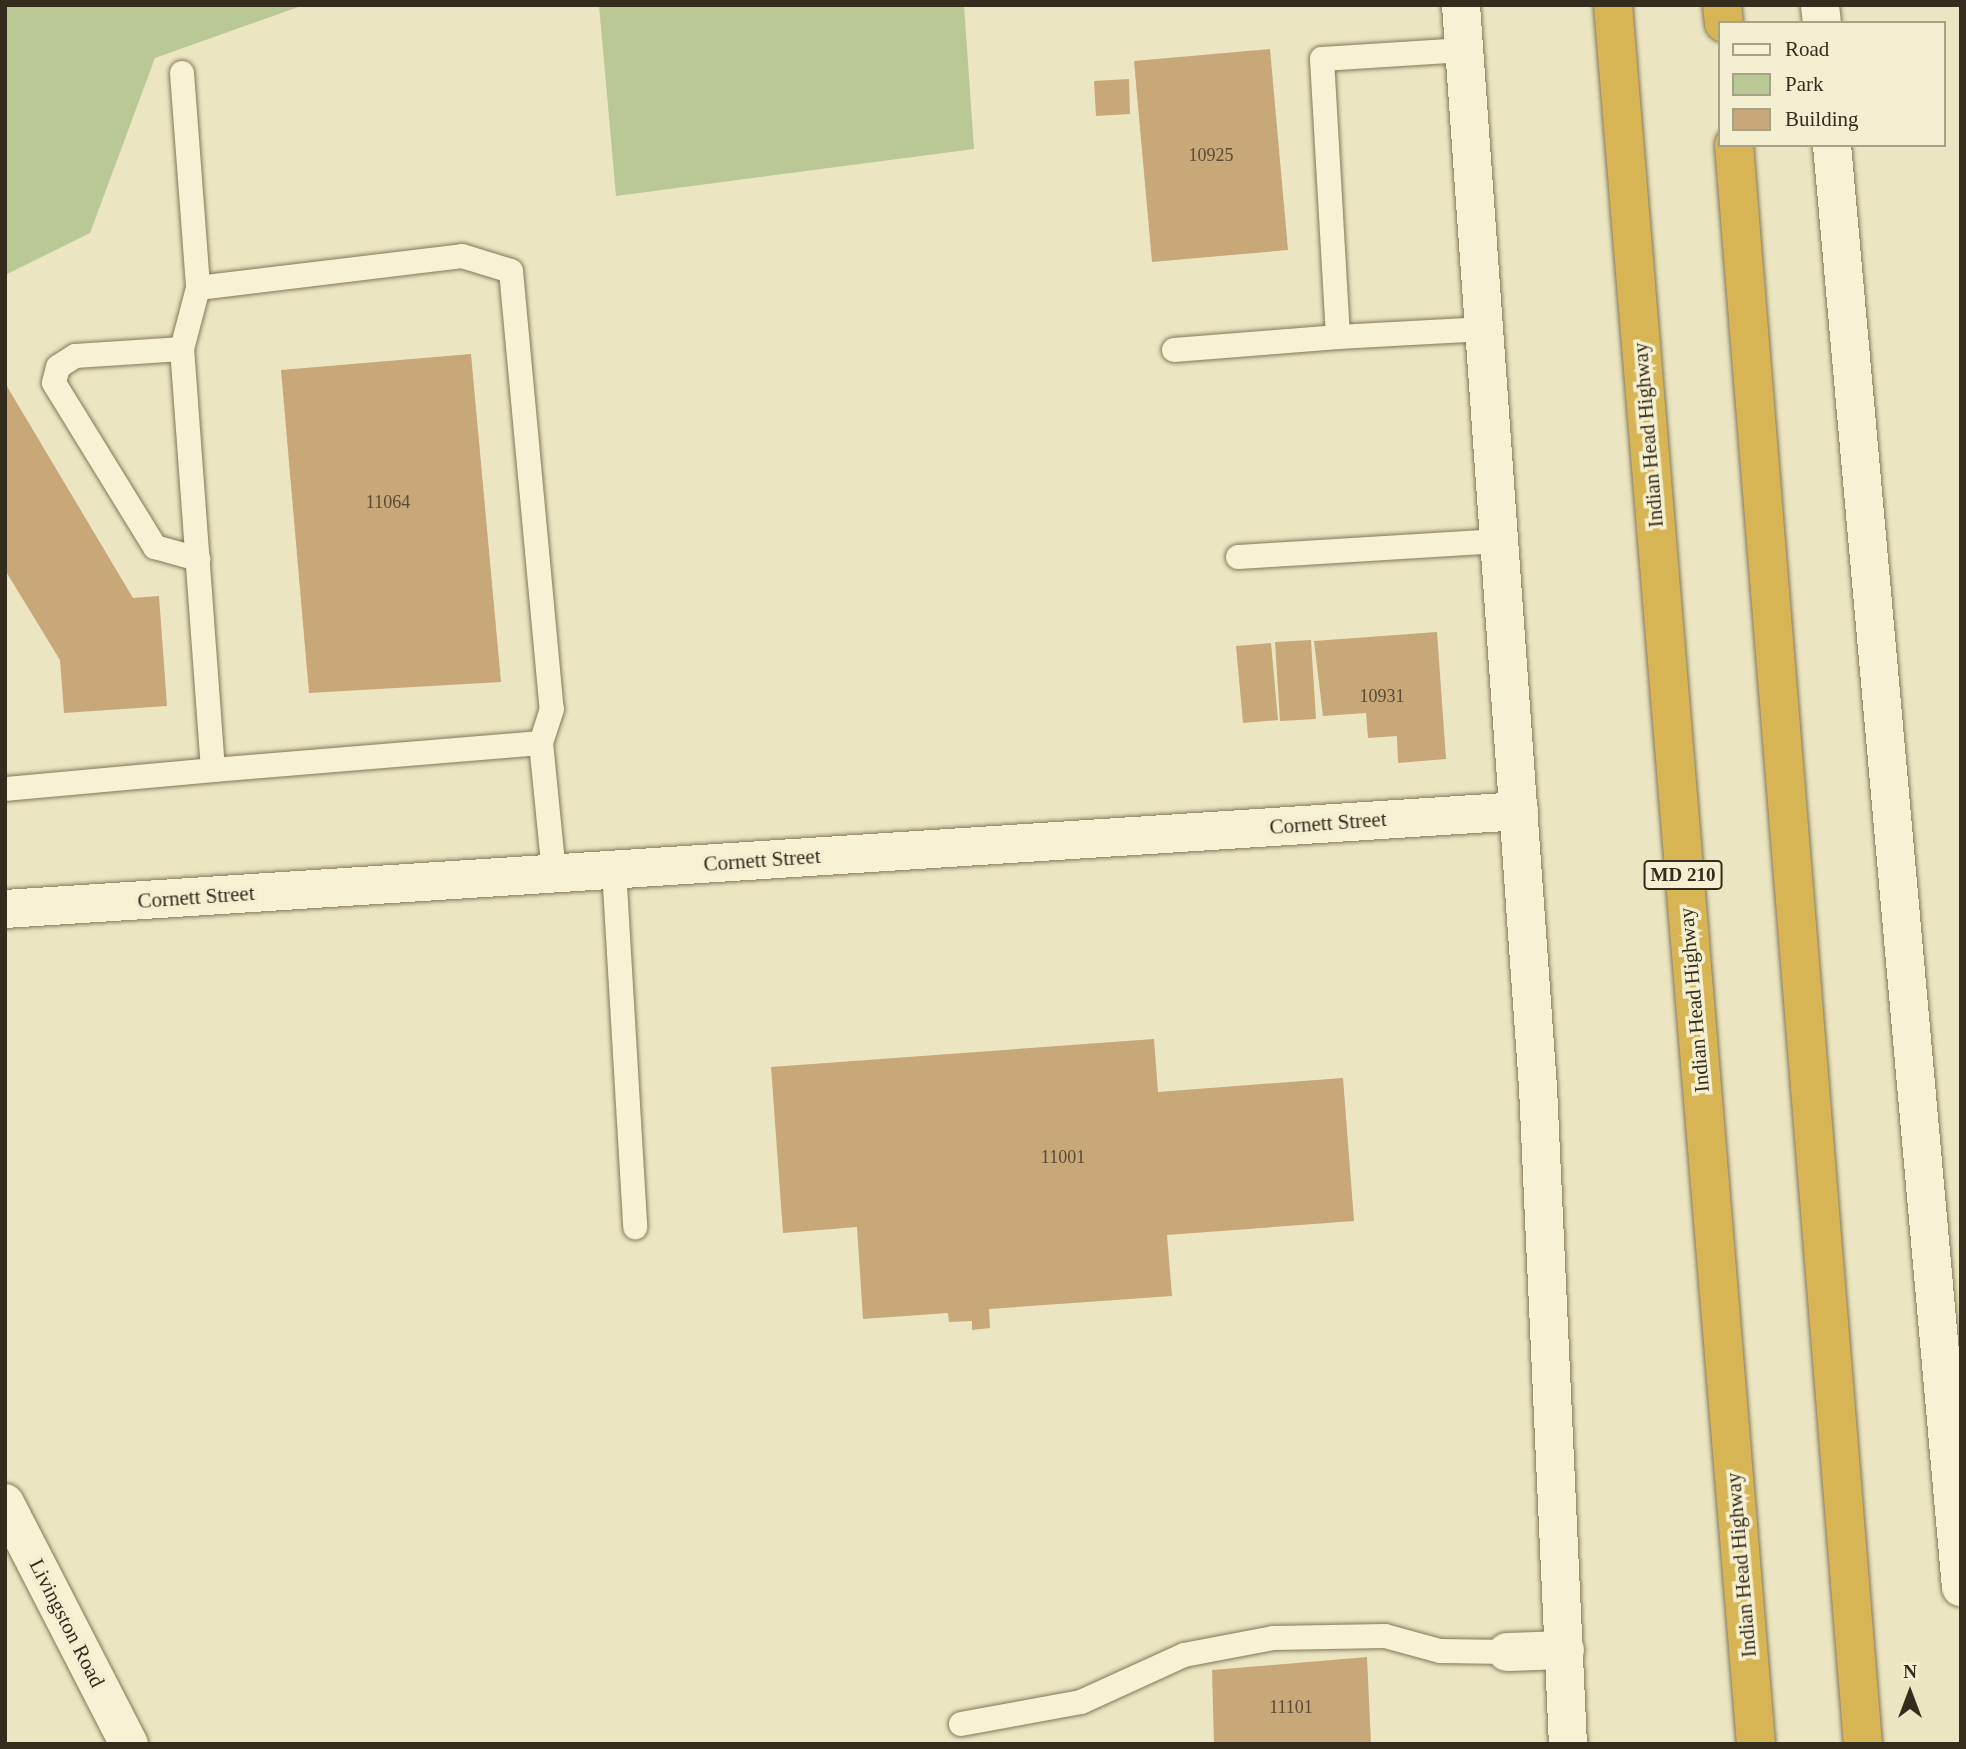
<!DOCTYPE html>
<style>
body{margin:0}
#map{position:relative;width:1966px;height:1749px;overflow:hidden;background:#ebe6c1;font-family:"Times New Roman",serif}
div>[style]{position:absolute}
.green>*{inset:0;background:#bac896}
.building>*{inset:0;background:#c8a779}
.roads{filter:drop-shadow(0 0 2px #84775a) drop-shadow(0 0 2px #84775a)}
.lane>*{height:24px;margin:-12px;padding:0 12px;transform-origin:12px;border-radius:12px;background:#f7f2d4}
.street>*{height:38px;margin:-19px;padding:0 19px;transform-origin:19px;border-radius:19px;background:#f7f2d4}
.secondary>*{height:38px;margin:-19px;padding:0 19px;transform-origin:19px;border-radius:19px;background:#f7f2d4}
.highway>*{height:38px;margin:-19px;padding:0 19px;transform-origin:19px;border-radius:19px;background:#d7b555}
span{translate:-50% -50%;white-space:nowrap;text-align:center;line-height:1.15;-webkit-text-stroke:7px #f3efd0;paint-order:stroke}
.number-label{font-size:18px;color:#594b34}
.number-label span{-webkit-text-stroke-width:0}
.shield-label span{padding:2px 5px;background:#f3efd0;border:2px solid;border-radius:5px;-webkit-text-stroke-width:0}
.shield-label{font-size:19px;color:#342c1d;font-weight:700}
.street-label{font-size:21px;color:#342c1d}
.frame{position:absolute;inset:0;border:7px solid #342c1d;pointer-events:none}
.legend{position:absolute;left:1718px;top:21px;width:228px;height:126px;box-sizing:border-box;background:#f3efd0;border:2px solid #a7a188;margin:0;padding:9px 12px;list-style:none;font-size:21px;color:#342c1d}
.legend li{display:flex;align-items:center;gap:14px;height:35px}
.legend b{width:35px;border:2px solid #a7a188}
.north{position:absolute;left:1875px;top:1658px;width:70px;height:70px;-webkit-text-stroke:5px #f3efd0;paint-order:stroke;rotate:0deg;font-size:19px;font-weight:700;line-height:28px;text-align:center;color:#342c1d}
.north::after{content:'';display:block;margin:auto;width:24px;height:32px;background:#342c1d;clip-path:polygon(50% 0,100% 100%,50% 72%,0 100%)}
</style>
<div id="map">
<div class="green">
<div style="clip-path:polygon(5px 5px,304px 5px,155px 58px,90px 233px,5px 275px)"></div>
<div style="clip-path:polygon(599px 5px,964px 5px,974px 149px,616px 196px)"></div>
</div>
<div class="building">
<div style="clip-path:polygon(1270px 49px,1288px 250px,1152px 262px,1134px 61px)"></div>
<div style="clip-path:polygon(1129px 79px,1130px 114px,1096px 116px,1094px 81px)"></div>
<div style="clip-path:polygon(471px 354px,501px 682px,309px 693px,281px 370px)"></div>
<div style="clip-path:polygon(5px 383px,133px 598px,159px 596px,167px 706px,64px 713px,60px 660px,5px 570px)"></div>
<div style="clip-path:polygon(1437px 632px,1446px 759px,1398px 763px,1397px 736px,1368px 738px,1366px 713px,1323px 716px,1314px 641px)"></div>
<div style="clip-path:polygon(1311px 640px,1316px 719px,1280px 721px,1275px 642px)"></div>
<div style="clip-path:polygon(1271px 643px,1278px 720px,1243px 723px,1236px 646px)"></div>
<div style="clip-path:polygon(1154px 1039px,1158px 1092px,1343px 1078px,1354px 1221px,1167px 1235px,1172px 1296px,989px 1309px,990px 1328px,972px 1330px,972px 1321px,949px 1322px,948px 1313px,863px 1319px,857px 1227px,783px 1233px,771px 1067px)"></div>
<div style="clip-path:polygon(1367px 1657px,1371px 1744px,1214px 1744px,1212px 1670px)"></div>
</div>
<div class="roads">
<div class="lane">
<div style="left:1464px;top:50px;width:142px;rotate:176.4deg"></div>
<div style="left:1322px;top:59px;width:278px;rotate:86.7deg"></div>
<div style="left:1338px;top:337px;width:147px;rotate:-3.1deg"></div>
<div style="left:182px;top:73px;width:216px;rotate:85.7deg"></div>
<div style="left:182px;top:349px;width:107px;rotate:176.3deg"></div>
<div style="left:75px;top:356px;width:20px;rotate:147deg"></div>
<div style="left:58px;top:367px;width:16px;rotate:104deg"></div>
<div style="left:54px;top:383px;width:193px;rotate:58.4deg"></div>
<div style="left:155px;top:547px;width:45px;rotate:15.6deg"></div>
<div style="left:1174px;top:350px;width:165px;rotate:-4.5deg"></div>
<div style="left:1238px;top:557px;width:262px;rotate:-3.5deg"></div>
<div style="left:541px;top:743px;width:329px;rotate:175.3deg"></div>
<div style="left:213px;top:770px;width:422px;rotate:-94.2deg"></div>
<div style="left:182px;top:349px;width:63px;rotate:-75.3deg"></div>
<div style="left:198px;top:288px;width:266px;rotate:-6.9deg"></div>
<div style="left:462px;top:256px;width:51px;rotate:17deg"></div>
<div style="left:511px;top:271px;width:440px;rotate:84.7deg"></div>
<div style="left:552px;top:709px;width:36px;rotate:108deg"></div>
<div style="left:541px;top:743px;width:132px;rotate:84.3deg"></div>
<div style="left:5px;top:789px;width:209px;rotate:-5.2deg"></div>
<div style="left:614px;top:869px;width:359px;rotate:86.6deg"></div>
<div style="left:961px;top:1724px;width:122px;rotate:-10.4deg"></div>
<div style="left:1081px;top:1702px;width:113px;rotate:-24.5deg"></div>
<div style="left:1184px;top:1655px;width:91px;rotate:-10.8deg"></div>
<div style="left:1273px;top:1638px;width:112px;rotate:-1deg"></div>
<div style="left:1385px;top:1636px;width:57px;rotate:15.3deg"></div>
<div style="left:1440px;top:1651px;width:67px;rotate:0.9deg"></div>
</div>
<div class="street">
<div style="left:1461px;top:5px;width:1085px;rotate:85.93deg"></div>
<div style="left:1538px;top:1087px;width:658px;rotate:87.39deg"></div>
<div style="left:5px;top:909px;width:1517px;rotate:-3.7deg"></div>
<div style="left:1507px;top:1652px;width:58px;rotate:-2deg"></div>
</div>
<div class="secondary">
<div style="left:1820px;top:5px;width:18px;rotate:84deg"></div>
<div style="left:1832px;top:145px;width:1448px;rotate:84.89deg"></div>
<div style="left:5px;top:1503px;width:271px;rotate:62.8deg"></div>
</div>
<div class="highway">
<div style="left:1613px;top:5px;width:1745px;rotate:85.3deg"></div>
<div style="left:1722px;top:5px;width:18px;rotate:84deg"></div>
<div style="left:1734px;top:145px;width:1604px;rotate:85.39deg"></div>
</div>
</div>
<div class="number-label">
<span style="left:1211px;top:155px">10925</span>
<span style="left:388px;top:502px">11064</span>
<span style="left:1382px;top:696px">10931</span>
<span style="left:1063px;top:1157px">11001</span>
<span style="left:1291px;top:1707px">11101</span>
</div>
<div class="shield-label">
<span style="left:1683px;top:875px">MD 210</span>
</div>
<div class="street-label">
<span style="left:1648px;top:435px;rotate:-95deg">Indian Head Highway</span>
<span style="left:1328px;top:823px;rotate:-4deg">Cornett Street</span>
<span style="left:762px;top:860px;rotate:-4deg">Cornett Street</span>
<span style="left:196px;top:897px;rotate:-4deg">Cornett Street</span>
<span style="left:1694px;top:1000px;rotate:-95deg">Indian Head Highway</span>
<span style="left:1741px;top:1565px;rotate:-95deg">Indian Head Highway</span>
<span style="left:67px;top:1623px;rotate:63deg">Livingston Road</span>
</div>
<div class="frame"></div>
<ul class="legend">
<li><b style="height:9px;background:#f7f2d4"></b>Road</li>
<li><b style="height:19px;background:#bac896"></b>Park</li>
<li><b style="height:19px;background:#c8a779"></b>Building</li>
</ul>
<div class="north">N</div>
</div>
